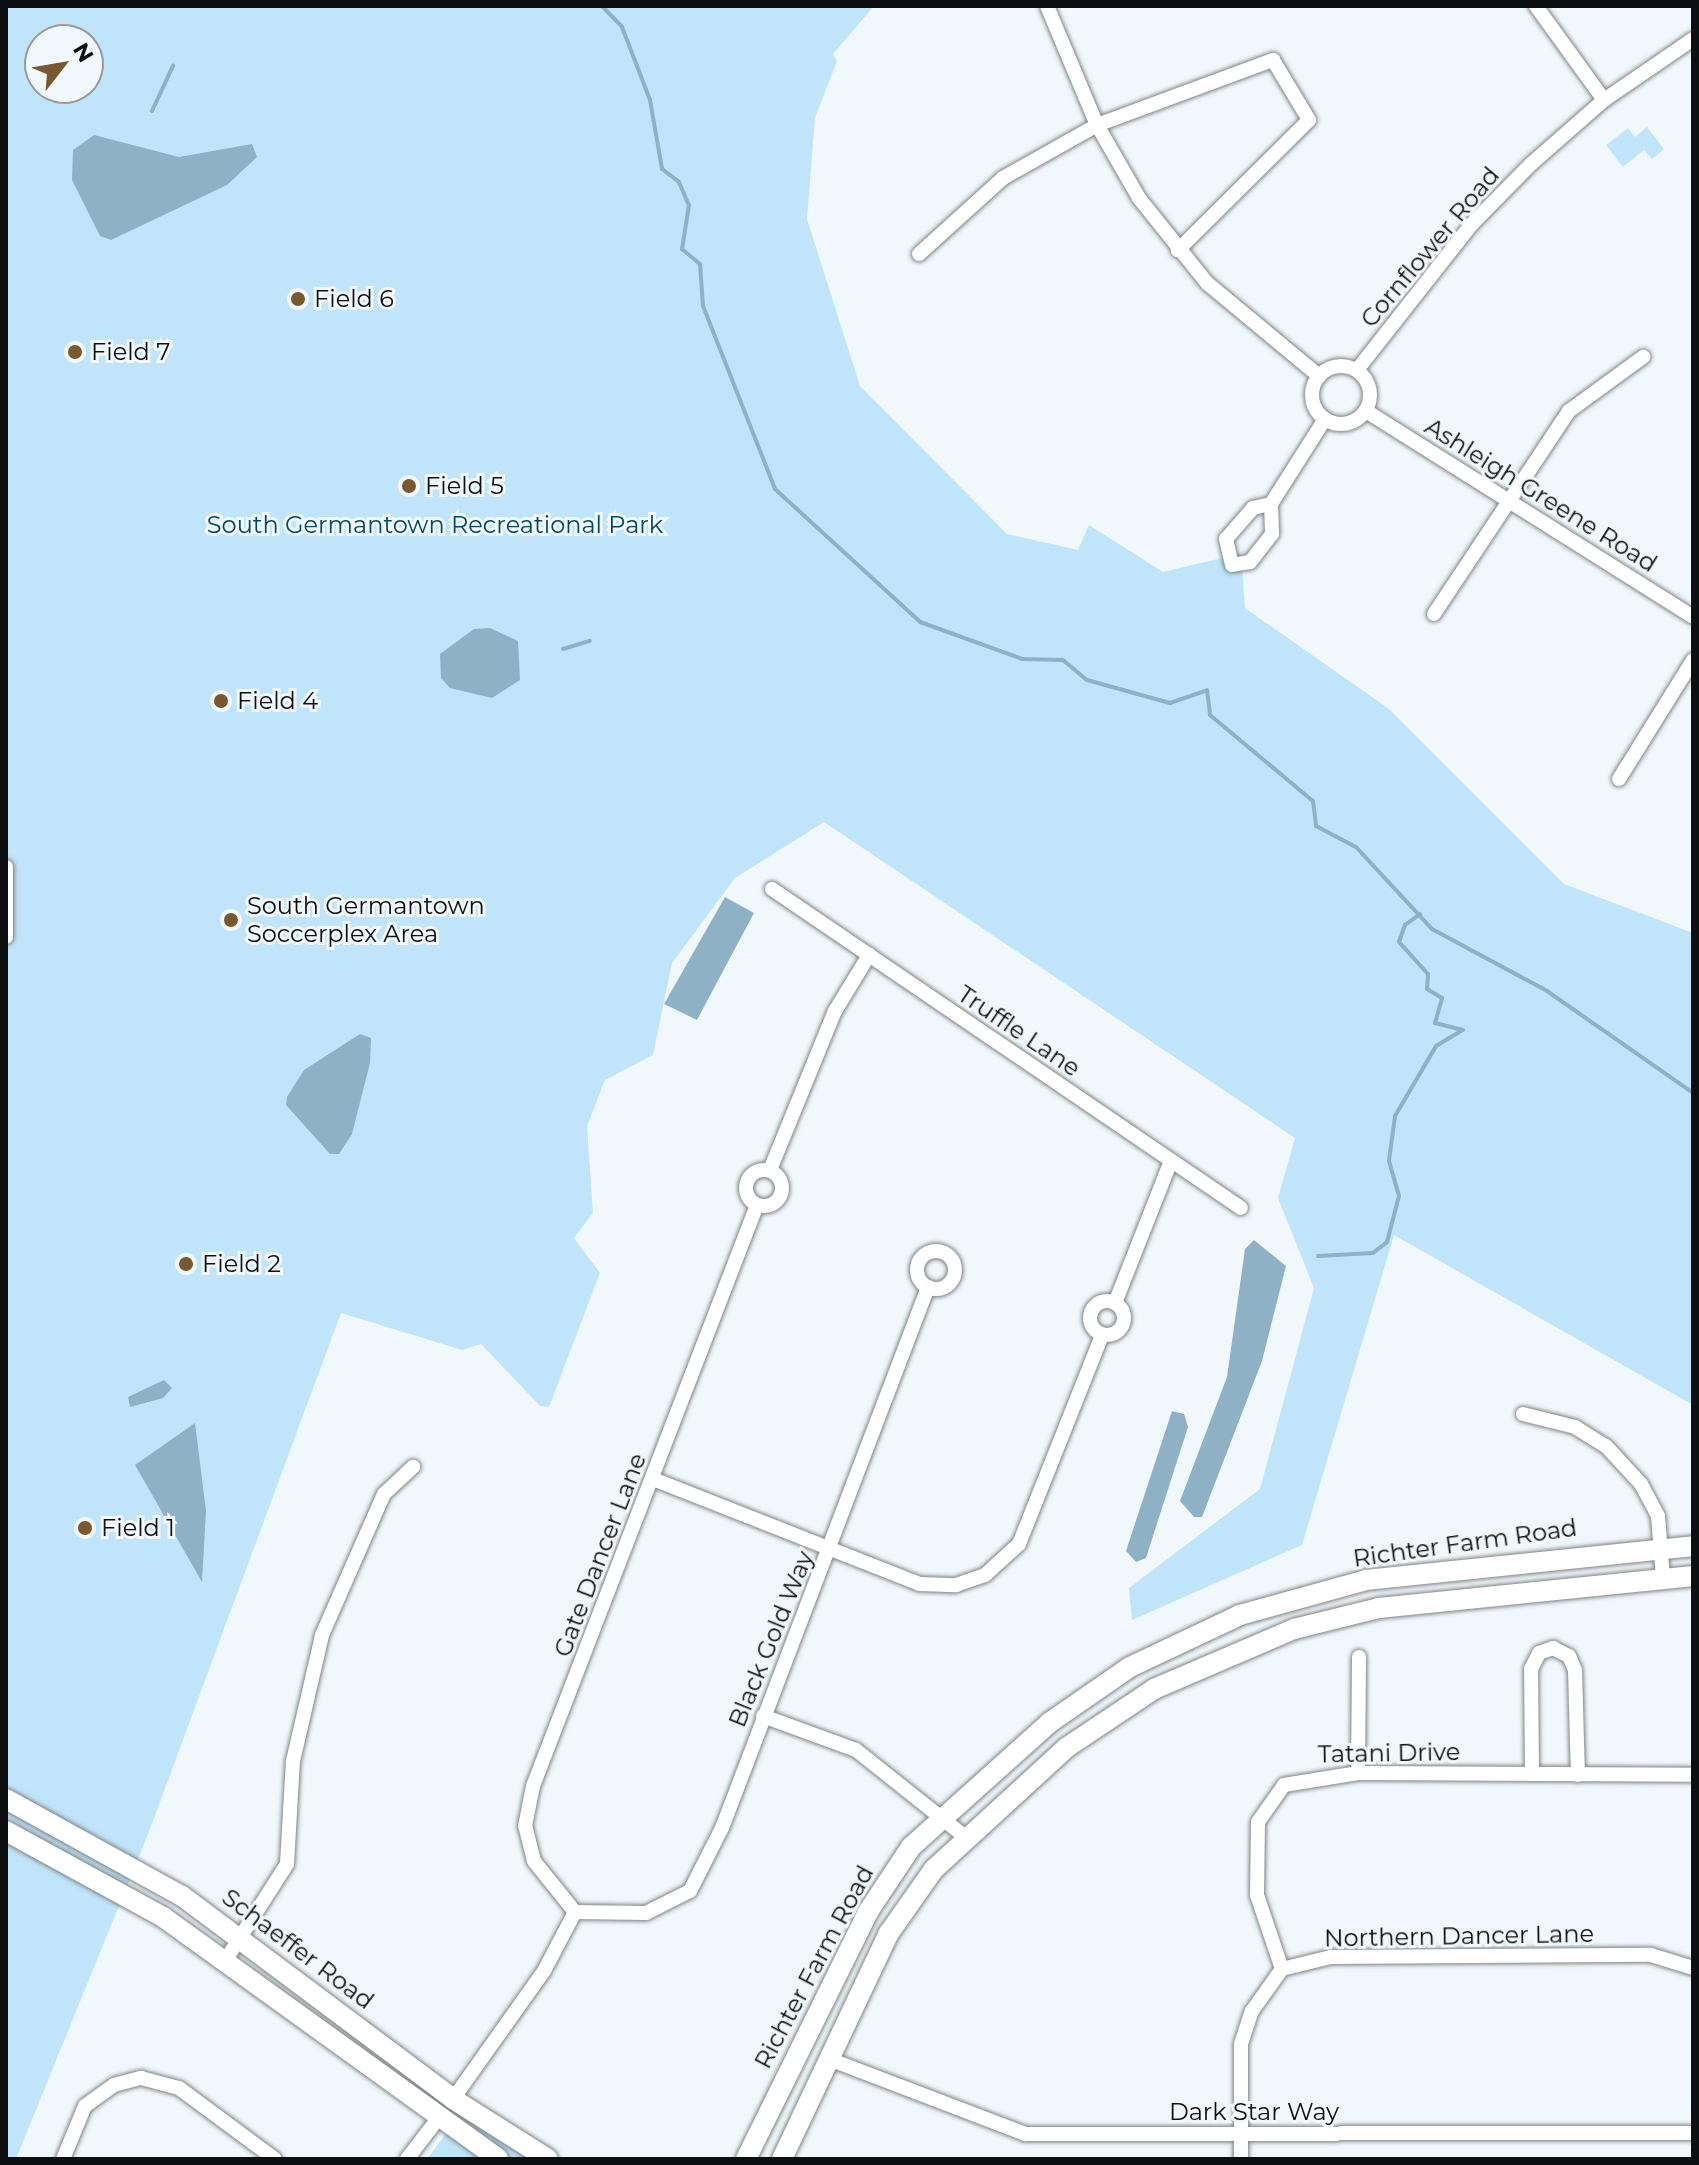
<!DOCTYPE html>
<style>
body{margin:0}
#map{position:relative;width:1699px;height:2165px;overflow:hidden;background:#f1f8fc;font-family:Montserrat,sans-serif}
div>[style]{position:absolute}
.green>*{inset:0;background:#c0e4f9}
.water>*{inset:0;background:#8eb1c5}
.stream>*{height:4px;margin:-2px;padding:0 2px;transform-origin:2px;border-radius:2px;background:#8eb1c5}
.roads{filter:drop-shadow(0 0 2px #7e8588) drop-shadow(0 0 2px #7e8588)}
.street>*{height:14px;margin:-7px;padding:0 7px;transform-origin:7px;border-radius:7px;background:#fff}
.street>.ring{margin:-7px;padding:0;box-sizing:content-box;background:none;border:14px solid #fff;border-radius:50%}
.secondary>*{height:20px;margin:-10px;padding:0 10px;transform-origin:10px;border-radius:10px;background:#fff}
.dots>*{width:22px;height:22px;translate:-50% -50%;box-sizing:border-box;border:4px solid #f1f8fc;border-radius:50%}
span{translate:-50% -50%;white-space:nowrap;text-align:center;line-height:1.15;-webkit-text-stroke:6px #f1f8fc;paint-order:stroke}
.street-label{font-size:24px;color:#0d0f11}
.poi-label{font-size:24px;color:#0d0f11}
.left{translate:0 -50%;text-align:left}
.park-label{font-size:24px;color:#004864}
.frame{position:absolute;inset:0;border:8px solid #0d0f11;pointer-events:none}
.north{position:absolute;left:24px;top:24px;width:80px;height:80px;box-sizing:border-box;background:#f1f8fc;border:2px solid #969b9e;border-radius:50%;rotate:59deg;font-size:22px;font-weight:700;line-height:32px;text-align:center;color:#0d0f11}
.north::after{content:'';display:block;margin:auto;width:28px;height:36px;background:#79572f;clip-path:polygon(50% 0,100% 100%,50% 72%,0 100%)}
</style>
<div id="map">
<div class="green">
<div style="clip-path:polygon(evenodd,6px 6px,874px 6px,833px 54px,837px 61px,815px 118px,807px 219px,860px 386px,1007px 534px,1078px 550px,1089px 525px,1163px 572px,1226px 557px,1242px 567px,1245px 608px,1389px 709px,1564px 884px,1693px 933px,1693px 1405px,1394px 1235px,1302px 1545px,1132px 1620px,1129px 1588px,1260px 1489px,1314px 1288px,1278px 1198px,1295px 1138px,824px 822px,735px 878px,672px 963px,653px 1055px,605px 1080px,587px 1126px,593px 1213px,574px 1238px,600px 1273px,549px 1407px,540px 1406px,481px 1344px,462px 1350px,341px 1313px,147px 1837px,16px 2159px,6px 2159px,6px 6px,40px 40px,88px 40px,88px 88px,40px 88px,40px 40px)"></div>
<div style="clip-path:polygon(1647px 127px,1664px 149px,1652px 159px,1644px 150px,1623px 167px,1606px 145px,1628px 128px,1635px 137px)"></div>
<div style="clip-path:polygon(477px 2119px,532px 2159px,427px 2159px,455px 2122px)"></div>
</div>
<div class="water">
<div style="clip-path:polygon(94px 135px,179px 157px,252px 144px,257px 157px,227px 185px,111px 240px,100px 236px,72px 180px,73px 150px)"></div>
<div style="clip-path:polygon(490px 628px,518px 641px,520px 680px,492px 698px,450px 688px,441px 678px,440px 654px,474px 629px)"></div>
<div style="clip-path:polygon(725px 897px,754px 913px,697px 1020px,664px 1004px)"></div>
<div style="clip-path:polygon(360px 1034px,371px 1038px,370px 1063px,352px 1134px,339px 1154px,330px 1154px,286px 1105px,287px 1097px,304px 1070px)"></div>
<div style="clip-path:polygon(1254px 1240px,1286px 1266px,1262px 1361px,1202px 1517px,1194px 1517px,1180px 1501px,1227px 1377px,1245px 1249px)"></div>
<div style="clip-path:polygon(164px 1380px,172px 1388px,163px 1398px,130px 1407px,128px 1397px)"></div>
<div style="clip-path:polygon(1172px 1411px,1184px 1414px,1188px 1427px,1146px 1558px,1136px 1562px,1126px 1551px)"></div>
<div style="clip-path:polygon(195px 1423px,206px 1511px,202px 1582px,135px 1465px)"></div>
</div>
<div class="stream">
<div style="left:602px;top:6px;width:29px;rotate:46deg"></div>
<div style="left:622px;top:27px;width:78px;rotate:69deg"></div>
<div style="left:650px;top:100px;width:70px;rotate:80.1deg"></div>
<div style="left:662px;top:169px;width:21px;rotate:37deg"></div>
<div style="left:679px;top:182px;width:25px;rotate:67deg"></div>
<div style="left:689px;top:205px;width:45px;rotate:99deg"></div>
<div style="left:682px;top:249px;width:23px;rotate:40deg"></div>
<div style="left:700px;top:264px;width:42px;rotate:85.9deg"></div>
<div style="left:703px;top:306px;width:197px;rotate:68.5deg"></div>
<div style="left:775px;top:489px;width:197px;rotate:42.5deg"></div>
<div style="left:920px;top:622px;width:109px;rotate:19.9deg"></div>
<div style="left:1022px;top:659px;width:41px;rotate:1.4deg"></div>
<div style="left:1063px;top:660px;width:31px;rotate:40deg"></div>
<div style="left:1087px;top:680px;width:86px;rotate:15.5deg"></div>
<div style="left:1170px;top:703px;width:39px;rotate:-19deg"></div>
<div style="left:1207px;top:690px;width:25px;rotate:83deg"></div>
<div style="left:1210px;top:715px;width:134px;rotate:39.9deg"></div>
<div style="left:1313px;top:801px;width:25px;rotate:83deg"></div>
<div style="left:1316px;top:826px;width:45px;rotate:27.7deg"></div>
<div style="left:1356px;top:847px;width:112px;rotate:47.2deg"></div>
<div style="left:1432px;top:929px;width:131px;rotate:28.3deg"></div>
<div style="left:1547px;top:991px;width:178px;rotate:34.9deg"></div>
<div style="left:152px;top:111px;width:50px;rotate:-65deg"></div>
<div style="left:563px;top:649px;width:28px;rotate:-17deg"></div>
<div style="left:1318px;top:1256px;width:55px;rotate:-3.1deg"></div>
<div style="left:1373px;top:1253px;width:18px;rotate:-38deg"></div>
<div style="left:1387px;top:1242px;width:48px;rotate:-75.4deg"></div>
<div style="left:1399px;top:1196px;width:36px;rotate:-106deg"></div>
<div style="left:1389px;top:1161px;width:45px;rotate:-82.4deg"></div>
<div style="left:1395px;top:1116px;width:81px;rotate:-59.6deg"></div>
<div style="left:1436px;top:1046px;width:31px;rotate:-31deg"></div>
<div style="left:1463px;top:1030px;width:29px;rotate:-166deg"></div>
<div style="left:1435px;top:1023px;width:26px;rotate:-74deg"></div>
<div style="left:1442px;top:998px;width:17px;rotate:-149deg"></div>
<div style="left:1427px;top:989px;width:15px;rotate:-86deg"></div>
<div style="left:1428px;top:974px;width:43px;rotate:-132.2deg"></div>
<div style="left:1399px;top:942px;width:18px;rotate:-71deg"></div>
<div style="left:1405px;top:925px;width:19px;rotate:-36deg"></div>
</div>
<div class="roads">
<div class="street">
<div style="left:1047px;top:6px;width:129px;rotate:67.2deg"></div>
<div style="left:1097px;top:125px;width:84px;rotate:60.1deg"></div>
<div style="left:1139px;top:198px;width:109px;rotate:51.3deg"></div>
<div style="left:1207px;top:283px;width:146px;rotate:39.7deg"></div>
<div style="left:1536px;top:6px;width:116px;rotate:54.1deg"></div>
<div style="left:919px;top:254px;width:113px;rotate:-42.1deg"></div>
<div style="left:1003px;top:178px;width:108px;rotate:-29.4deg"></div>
<div style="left:1097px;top:125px;width:188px;rotate:-20.3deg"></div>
<div style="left:1273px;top:60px;width:70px;rotate:59deg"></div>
<div style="left:1309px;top:120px;width:185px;rotate:135.2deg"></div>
<div class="ring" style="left:1312px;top:366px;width:44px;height:44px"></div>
<div style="left:1357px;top:370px;width:184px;rotate:-51.8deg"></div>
<div style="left:1471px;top:225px;width:86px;rotate:-45.5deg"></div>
<div style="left:1531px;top:164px;width:97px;rotate:-41.2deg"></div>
<div style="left:1604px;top:100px;width:108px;rotate:-34.4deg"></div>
<div style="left:1366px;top:411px;width:386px;rotate:32.2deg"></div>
<div style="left:1271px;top:504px;width:30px;rotate:88deg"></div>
<div style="left:1272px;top:534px;width:36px;rotate:128deg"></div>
<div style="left:1250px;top:562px;width:18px;rotate:171deg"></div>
<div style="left:1232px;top:565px;width:27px;rotate:-103deg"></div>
<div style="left:1226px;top:539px;width:41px;rotate:-48.9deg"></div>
<div style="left:1253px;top:508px;width:18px;rotate:-13deg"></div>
<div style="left:1271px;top:504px;width:101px;rotate:-57.6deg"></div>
<div style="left:1434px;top:614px;width:244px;rotate:-56.4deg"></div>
<div style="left:1569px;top:411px;width:92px;rotate:-36.1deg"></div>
<div style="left:1619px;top:779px;width:140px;rotate:-58.1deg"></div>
<div style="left:6px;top:867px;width:70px;rotate:90deg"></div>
<div style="left:772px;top:889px;width:567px;rotate:34.22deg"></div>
<div class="ring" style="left:746px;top:1170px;width:22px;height:22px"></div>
<div style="left:770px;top:1170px;width:172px;rotate:-67.8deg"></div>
<div style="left:835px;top:1011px;width:66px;rotate:-58.7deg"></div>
<div class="ring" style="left:917px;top:1251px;width:24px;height:24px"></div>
<div class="ring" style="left:1090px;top:1301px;width:20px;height:20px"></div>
<div style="left:1115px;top:1303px;width:153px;rotate:-68.5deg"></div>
<div style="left:1523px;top:1414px;width:54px;rotate:14deg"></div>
<div style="left:1575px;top:1427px;width:36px;rotate:32deg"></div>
<div style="left:1606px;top:1446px;width:52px;rotate:47.4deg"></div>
<div style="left:1641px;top:1484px;width:36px;rotate:62deg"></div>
<div style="left:1658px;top:1516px;width:62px;rotate:85.4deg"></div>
<div style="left:653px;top:1479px;width:286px;rotate:21.5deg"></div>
<div style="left:919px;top:1584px;width:37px;rotate:2deg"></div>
<div style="left:956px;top:1585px;width:31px;rotate:-19deg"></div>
<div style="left:985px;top:1575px;width:46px;rotate:-42.4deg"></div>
<div style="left:1019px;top:1544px;width:225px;rotate:-68.3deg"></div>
<div style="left:763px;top:1716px;width:99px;rotate:20.1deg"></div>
<div style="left:856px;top:1750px;width:138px;rotate:38.5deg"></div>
<div style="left:1358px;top:1773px;width:116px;rotate:-89.5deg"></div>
<div style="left:1532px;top:1774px;width:105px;rotate:-90.5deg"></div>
<div style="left:1531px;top:1669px;width:18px;rotate:-63deg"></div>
<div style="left:1539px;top:1653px;width:15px;rotate:-20deg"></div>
<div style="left:1553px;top:1648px;width:18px;rotate:27deg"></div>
<div style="left:1569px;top:1656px;width:15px;rotate:67deg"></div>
<div style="left:1575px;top:1670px;width:105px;rotate:88.4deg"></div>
<div style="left:575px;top:1912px;width:71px;rotate:0.8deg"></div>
<div style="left:646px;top:1913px;width:49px;rotate:-26.6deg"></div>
<div style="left:690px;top:1891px;width:71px;rotate:-63.1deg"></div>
<div style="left:722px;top:1828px;width:579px;rotate:-69.15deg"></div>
<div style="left:575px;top:1912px;width:65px;rotate:-128.8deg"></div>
<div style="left:534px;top:1861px;width:36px;rotate:-104deg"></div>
<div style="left:525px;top:1826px;width:41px;rotate:-78.7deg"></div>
<div style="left:533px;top:1786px;width:623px;rotate:-68.92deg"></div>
<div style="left:225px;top:1961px;width:115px;rotate:-57.4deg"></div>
<div style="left:287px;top:1864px;width:103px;rotate:-86.7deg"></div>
<div style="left:293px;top:1761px;width:129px;rotate:-77deg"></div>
<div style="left:322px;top:1635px;width:154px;rotate:-66.3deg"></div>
<div style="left:384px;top:1494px;width:40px;rotate:-43deg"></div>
<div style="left:1282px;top:1969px;width:78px;rotate:-108.7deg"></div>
<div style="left:1257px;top:1895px;width:73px;rotate:-89.2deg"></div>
<div style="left:1258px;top:1822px;width:45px;rotate:-54.9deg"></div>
<div style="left:1284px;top:1785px;width:75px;rotate:-9.2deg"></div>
<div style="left:1358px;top:1773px;width:335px;rotate:0.3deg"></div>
<div style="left:829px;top:2059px;width:210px;rotate:20.9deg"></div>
<div style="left:1025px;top:2134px;width:668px;rotate:-0.09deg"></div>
<div style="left:453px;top:2099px;width:157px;rotate:-54.6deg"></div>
<div style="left:544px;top:1971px;width:67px;rotate:-62.3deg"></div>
<div style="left:63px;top:2159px;width:57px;rotate:-67.5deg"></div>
<div style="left:85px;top:2106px;width:36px;rotate:-36deg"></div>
<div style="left:114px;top:2085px;width:28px;rotate:-15deg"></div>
<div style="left:141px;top:2078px;width:39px;rotate:15deg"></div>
<div style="left:179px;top:2088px;width:119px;rotate:36.5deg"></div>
<div style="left:407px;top:2159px;width:49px;rotate:-52.4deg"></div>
<div style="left:1241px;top:2159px;width:115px;rotate:-90deg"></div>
<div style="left:1241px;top:2044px;width:35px;rotate:-72deg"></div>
<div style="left:1252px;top:2011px;width:52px;rotate:-54.5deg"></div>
<div style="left:1282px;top:1969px;width:50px;rotate:-13.8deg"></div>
<div style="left:1331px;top:1957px;width:320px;rotate:-0.4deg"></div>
<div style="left:1651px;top:1955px;width:44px;rotate:17.2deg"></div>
</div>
<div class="secondary">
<div style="left:6px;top:1799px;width:201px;rotate:28.9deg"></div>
<div style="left:182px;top:1896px;width:339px;rotate:36.8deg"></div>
<div style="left:453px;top:2099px;width:112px;rotate:32.3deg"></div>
<div style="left:6px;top:1831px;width:179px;rotate:28.7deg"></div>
<div style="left:163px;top:1917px;width:413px;rotate:35.8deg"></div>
<div style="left:746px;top:2159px;width:275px;rotate:-63.7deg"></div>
<div style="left:868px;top:1912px;width:78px;rotate:-56.5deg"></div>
<div style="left:911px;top:1847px;width:186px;rotate:-41.9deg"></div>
<div style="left:1049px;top:1723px;width:98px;rotate:-34.7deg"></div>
<div style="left:1130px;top:1667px;width:122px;rotate:-25.3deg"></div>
<div style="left:1240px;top:1615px;width:131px;rotate:-15.5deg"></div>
<div style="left:1366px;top:1580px;width:329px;rotate:-5.9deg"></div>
<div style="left:782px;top:2159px;width:250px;rotate:-64.7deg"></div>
<div style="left:889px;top:1933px;width:78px;rotate:-54.9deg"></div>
<div style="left:934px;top:1869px;width:179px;rotate:-42.5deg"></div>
<div style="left:1066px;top:1748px;width:106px;rotate:-33.8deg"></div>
<div style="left:1154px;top:1689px;width:152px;rotate:-23.2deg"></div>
<div style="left:1294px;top:1629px;width:88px;rotate:-13.9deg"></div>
<div style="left:1379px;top:1608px;width:316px;rotate:-5.8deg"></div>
</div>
</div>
<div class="dots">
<div style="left:298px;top:299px;background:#79572f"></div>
<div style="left:75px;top:352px;background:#79572f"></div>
<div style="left:409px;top:486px;background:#79572f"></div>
<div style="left:221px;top:701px;background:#79572f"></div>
<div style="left:231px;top:920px;background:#79572f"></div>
<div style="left:186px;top:1264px;background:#79572f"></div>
<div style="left:85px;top:1528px;background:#79572f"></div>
</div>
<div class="street-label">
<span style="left:1430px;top:247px;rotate:-50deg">Cornflower Road</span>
<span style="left:1541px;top:495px;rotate:32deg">Ashleigh Greene Road</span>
<span style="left:1019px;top:1031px;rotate:34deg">Truffle Lane</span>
<span style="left:1465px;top:1543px;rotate:-8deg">Richter Farm Road</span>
<span style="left:600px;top:1555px;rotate:-69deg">Gate Dancer Lane</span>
<span style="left:771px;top:1639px;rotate:-68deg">Black Gold Way</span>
<span style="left:1389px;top:1753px;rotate:-1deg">Tatani Drive</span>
<span style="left:1459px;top:1936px;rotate:-1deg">Northern Dancer Lane</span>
<span style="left:298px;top:1949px;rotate:37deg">Schaeffer Road</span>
<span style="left:814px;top:1967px;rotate:-62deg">Richter Farm Road</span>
<span style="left:1254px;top:2112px">Dark Star Way</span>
</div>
<div class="poi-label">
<span class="left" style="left:314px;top:299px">Field 6</span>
<span class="left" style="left:91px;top:352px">Field 7</span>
<span class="left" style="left:425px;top:486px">Field 5</span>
<span class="left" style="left:237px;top:701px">Field 4</span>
<span class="left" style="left:247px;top:920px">South Germantown<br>Soccerplex Area</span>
<span class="left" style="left:202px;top:1264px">Field 2</span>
<span class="left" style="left:101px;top:1528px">Field 1</span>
</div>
<div class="park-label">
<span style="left:435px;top:525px">South Germantown Recreational Park</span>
</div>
<div class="frame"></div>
<div class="north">N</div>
</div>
